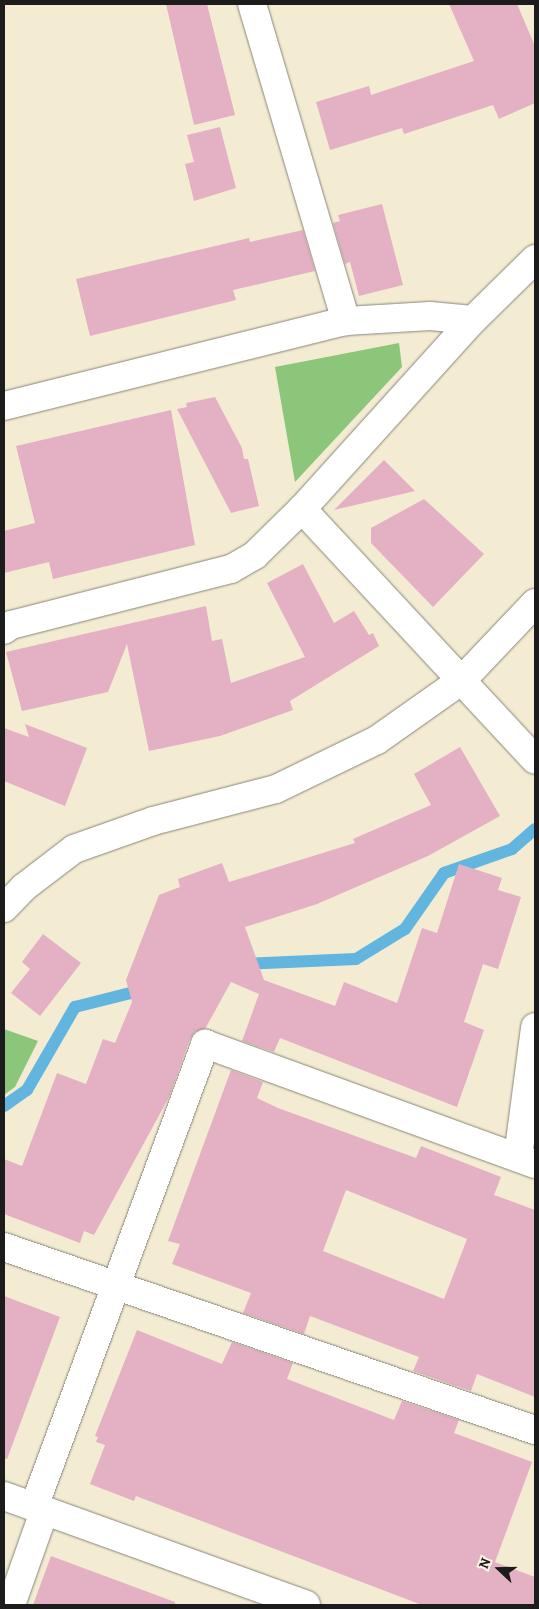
<!DOCTYPE html>
<style>
body{margin:0}
#map{position:relative;width:539px;height:1609px;overflow:hidden;background:#f3ecd3;font-family:Alegreya,serif}
div>[style]{position:absolute}
.green>*{inset:0;background:#8bc67b}
.stream>*{height:12px;margin:-6px;padding:0 6px;transform-origin:6px;border-radius:6px;background:#62b5de}
.building>*{inset:0;background:#e4b0c4}
.roads{filter:drop-shadow(0 0 1px #888478) drop-shadow(0 0 1px #888478)}
.minor>*{height:28px;margin:-14px;padding:0 14px;transform-origin:14px;border-radius:14px;background:#fff}
span{translate:-50% -50%;white-space:nowrap;text-align:center;line-height:1.15;-webkit-text-stroke:4px #fcf5e5;paint-order:stroke}
.frame{position:absolute;inset:0;border:5px solid #1c1c1c;pointer-events:none}
.north{position:absolute;left:474px;top:1544px;width:50px;height:50px;-webkit-text-stroke:4px #fcf5e5;paint-order:stroke;rotate:291deg;font-size:14px;font-weight:700;line-height:20px;text-align:center;color:#1c1c1c}
.north::after{content:'';display:block;margin:auto;width:18px;height:22px;background:#1c1c1c;clip-path:polygon(50% 0,100% 100%,50% 72%,0 100%)}
</style>
<div id="map">
<div class="green">
<div style="clip-path:polygon(399px 343px,402px 367px,295px 482px,275px 367px)"></div>
<div style="clip-path:polygon(4px 1029px,38px 1041px,15px 1087px,4px 1095px)"></div>
</div>
<div class="stream">
<div style="left:241px;top:964px;width:115px;rotate:-2.5deg"></div>
<div style="left:356px;top:959px;width:57px;rotate:-31.5deg"></div>
<div style="left:405px;top:929px;width:68px;rotate:-55.1deg"></div>
<div style="left:444px;top:873px;width:72px;rotate:-19.4deg"></div>
<div style="left:512px;top:849px;width:30px;rotate:-41deg"></div>
<div style="left:4px;top:1106px;width:28px;rotate:-35deg"></div>
<div style="left:27px;top:1090px;width:96px;rotate:-60deg"></div>
<div style="left:75px;top:1007px;width:73px;rotate:-14.2deg"></div>
</div>
<div class="building">
<div style="clip-path:polygon(166px 4px,207px 4px,235px 115px,194px 125px)"></div>
<div style="clip-path:polygon(449px 4px,517px 4px,535px 46px,535px 103px,499px 119px,493px 105px,404px 134px,402px 128px,330px 150px,316px 102px,369px 86px,371px 95px,474px 61px)"></div>
<div style="clip-path:polygon(220px 127px,236px 188px,194px 201px,185px 164px,194px 162px,187px 135px)"></div>
<div style="clip-path:polygon(382px 204px,403px 285px,359px 296px,350px 262px,345px 264px,333px 223px,340px 221px,338px 215px)"></div>
<div style="clip-path:polygon(303px 230px,315px 271px,233px 290px,236px 300px,90px 336px,76px 279px,249px 238px,250px 242px)"></div>
<div style="clip-path:polygon(215px 397px,242px 448px,244px 459px,248px 459px,259px 506px,231px 513px,177px 409px,187px 407px,186px 403px)"></div>
<div style="clip-path:polygon(171px 410px,195px 545px,53px 579px,49px 562px,4px 573px,4px 531px,35px 523px,16px 446px)"></div>
<div style="clip-path:polygon(384px 460px,415px 491px,334px 510px)"></div>
<div style="clip-path:polygon(424px 499px,484px 554px,433px 607px,371px 543px,371px 528px)"></div>
<div style="clip-path:polygon(303px 564px,334px 623px,354px 611px,369px 635px,373px 633px,379px 646px,290px 701px,293px 710px,220px 736px,149px 751px,127px 644px,108px 692px,22px 711px,6px 652px,206px 606px,212px 641px,222px 639px,231px 683px,305px 657px,267px 583px)"></div>
<div style="clip-path:polygon(25px 724px,87px 748px,65px 806px,4px 781px,4px 728px,29px 737px)"></div>
<div style="clip-path:polygon(460px 747px,500px 816px,428px 856px,317px 904px,245px 927px,264px 980px,335px 1006px,344px 982px,397px 1003px,422px 928px,437px 933px,459px 864px,502px 878px,498px 890px,521px 897px,498px 969px,483px 964px,464px 1022px,484px 1030px,457px 1107px,280px 1038px,274px 1052px,242px 1041px,259px 994px,231px 982px,205px 1029px,195px 1032px,190px 1039px,169px 1097px,94px 1235px,84px 1231px,80px 1243px,4px 1214px,4px 1159px,22px 1166px,57px 1073px,86px 1084px,103px 1039px,115px 1043px,132px 1002px,126px 980px,159px 895px,180px 887px,178px 879px,222px 863px,229px 882px,355px 843px,353px 839px,431px 805px,414px 774px)"></div>
<div style="clip-path:polygon(43px 934px,81px 963px,40px 1016px,11px 993px,30px 969px,22px 962px)"></div>
<div style="clip-path:polygon(evenodd,231px 1070px,263px 1082px,257px 1098px,278px 1108px,416px 1158px,421px 1146px,501px 1177px,494px 1195px,535px 1210px,535px 1397px,477px 1374px,471px 1391px,413px 1371px,419px 1357px,310px 1316px,304px 1334px,243px 1313px,251px 1293px,172px 1264px,180px 1244px,168px 1241px,231px 1070px,346px 1190px,467px 1239px,444px 1299px,323px 1251px,346px 1190px)"></div>
<div style="clip-path:polygon(4px 1296px,60px 1317px,7px 1459px,4px 1458px)"></div>
<div style="clip-path:polygon(137px 1330px,222px 1364px,232px 1342px,293px 1363px,287px 1379px,394px 1420px,402px 1401px,459px 1420px,454px 1433px,532px 1462px,495px 1562px,535px 1577px,535px 1605px,422px 1605px,136px 1496px,134px 1501px,90px 1484px,105px 1445px,96px 1442px,98px 1437px,95px 1436px)"></div>
<div style="clip-path:polygon(51px 1556px,175px 1602px,175px 1605px,33px 1605px)"></div>
</div>
<div class="roads">
<div class="minor">
<div style="left:252px;top:4px;width:331px;rotate:73.5deg"></div>
<div style="left:4px;top:406px;width:352px;rotate:-14deg"></div>
<div style="left:346px;top:321px;width:84px;rotate:-3.4deg"></div>
<div style="left:430px;top:316px;width:43px;rotate:5.3deg"></div>
<div style="left:473px;top:320px;width:87px;rotate:-44.5deg"></div>
<div style="left:302px;top:509px;width:342px;rotate:47.1deg"></div>
<div style="left:4px;top:630px;width:9px;rotate:-36deg"></div>
<div style="left:11px;top:625px;width:227px;rotate:-14.3deg"></div>
<div style="left:231px;top:569px;width:28px;rotate:-30deg"></div>
<div style="left:255px;top:555px;width:66px;rotate:-44.4deg"></div>
<div style="left:302px;top:509px;width:255px;rotate:-47.9deg"></div>
<div style="left:4px;top:908px;width:28px;rotate:-46deg"></div>
<div style="left:23px;top:888px;width:64px;rotate:-37.4deg"></div>
<div style="left:74px;top:849px;width:84px;rotate:-19.5deg"></div>
<div style="left:153px;top:821px;width:127px;rotate:-14.6deg"></div>
<div style="left:276px;top:789px;width:112px;rotate:-25.9deg"></div>
<div style="left:377px;top:740px;width:104px;rotate:-35.2deg"></div>
<div style="left:462px;top:680px;width:106px;rotate:-46.5deg"></div>
<div style="left:518px;top:1157px;width:131px;rotate:-82.5deg"></div>
<div style="left:4px;top:1247px;width:562px;rotate:19.02deg"></div>
<div style="left:4px;top:1496px;width:321px;rotate:19.8deg"></div>
<div style="left:34px;top:1507px;width:494px;rotate:-69.7deg"></div>
<div style="left:205px;top:1044px;width:351px;rotate:20deg"></div>
<div style="left:11px;top:1605px;width:99px;rotate:-70.5deg"></div>
</div>
</div>
<div class="frame"></div>
<div class="north">N</div>
</div>
